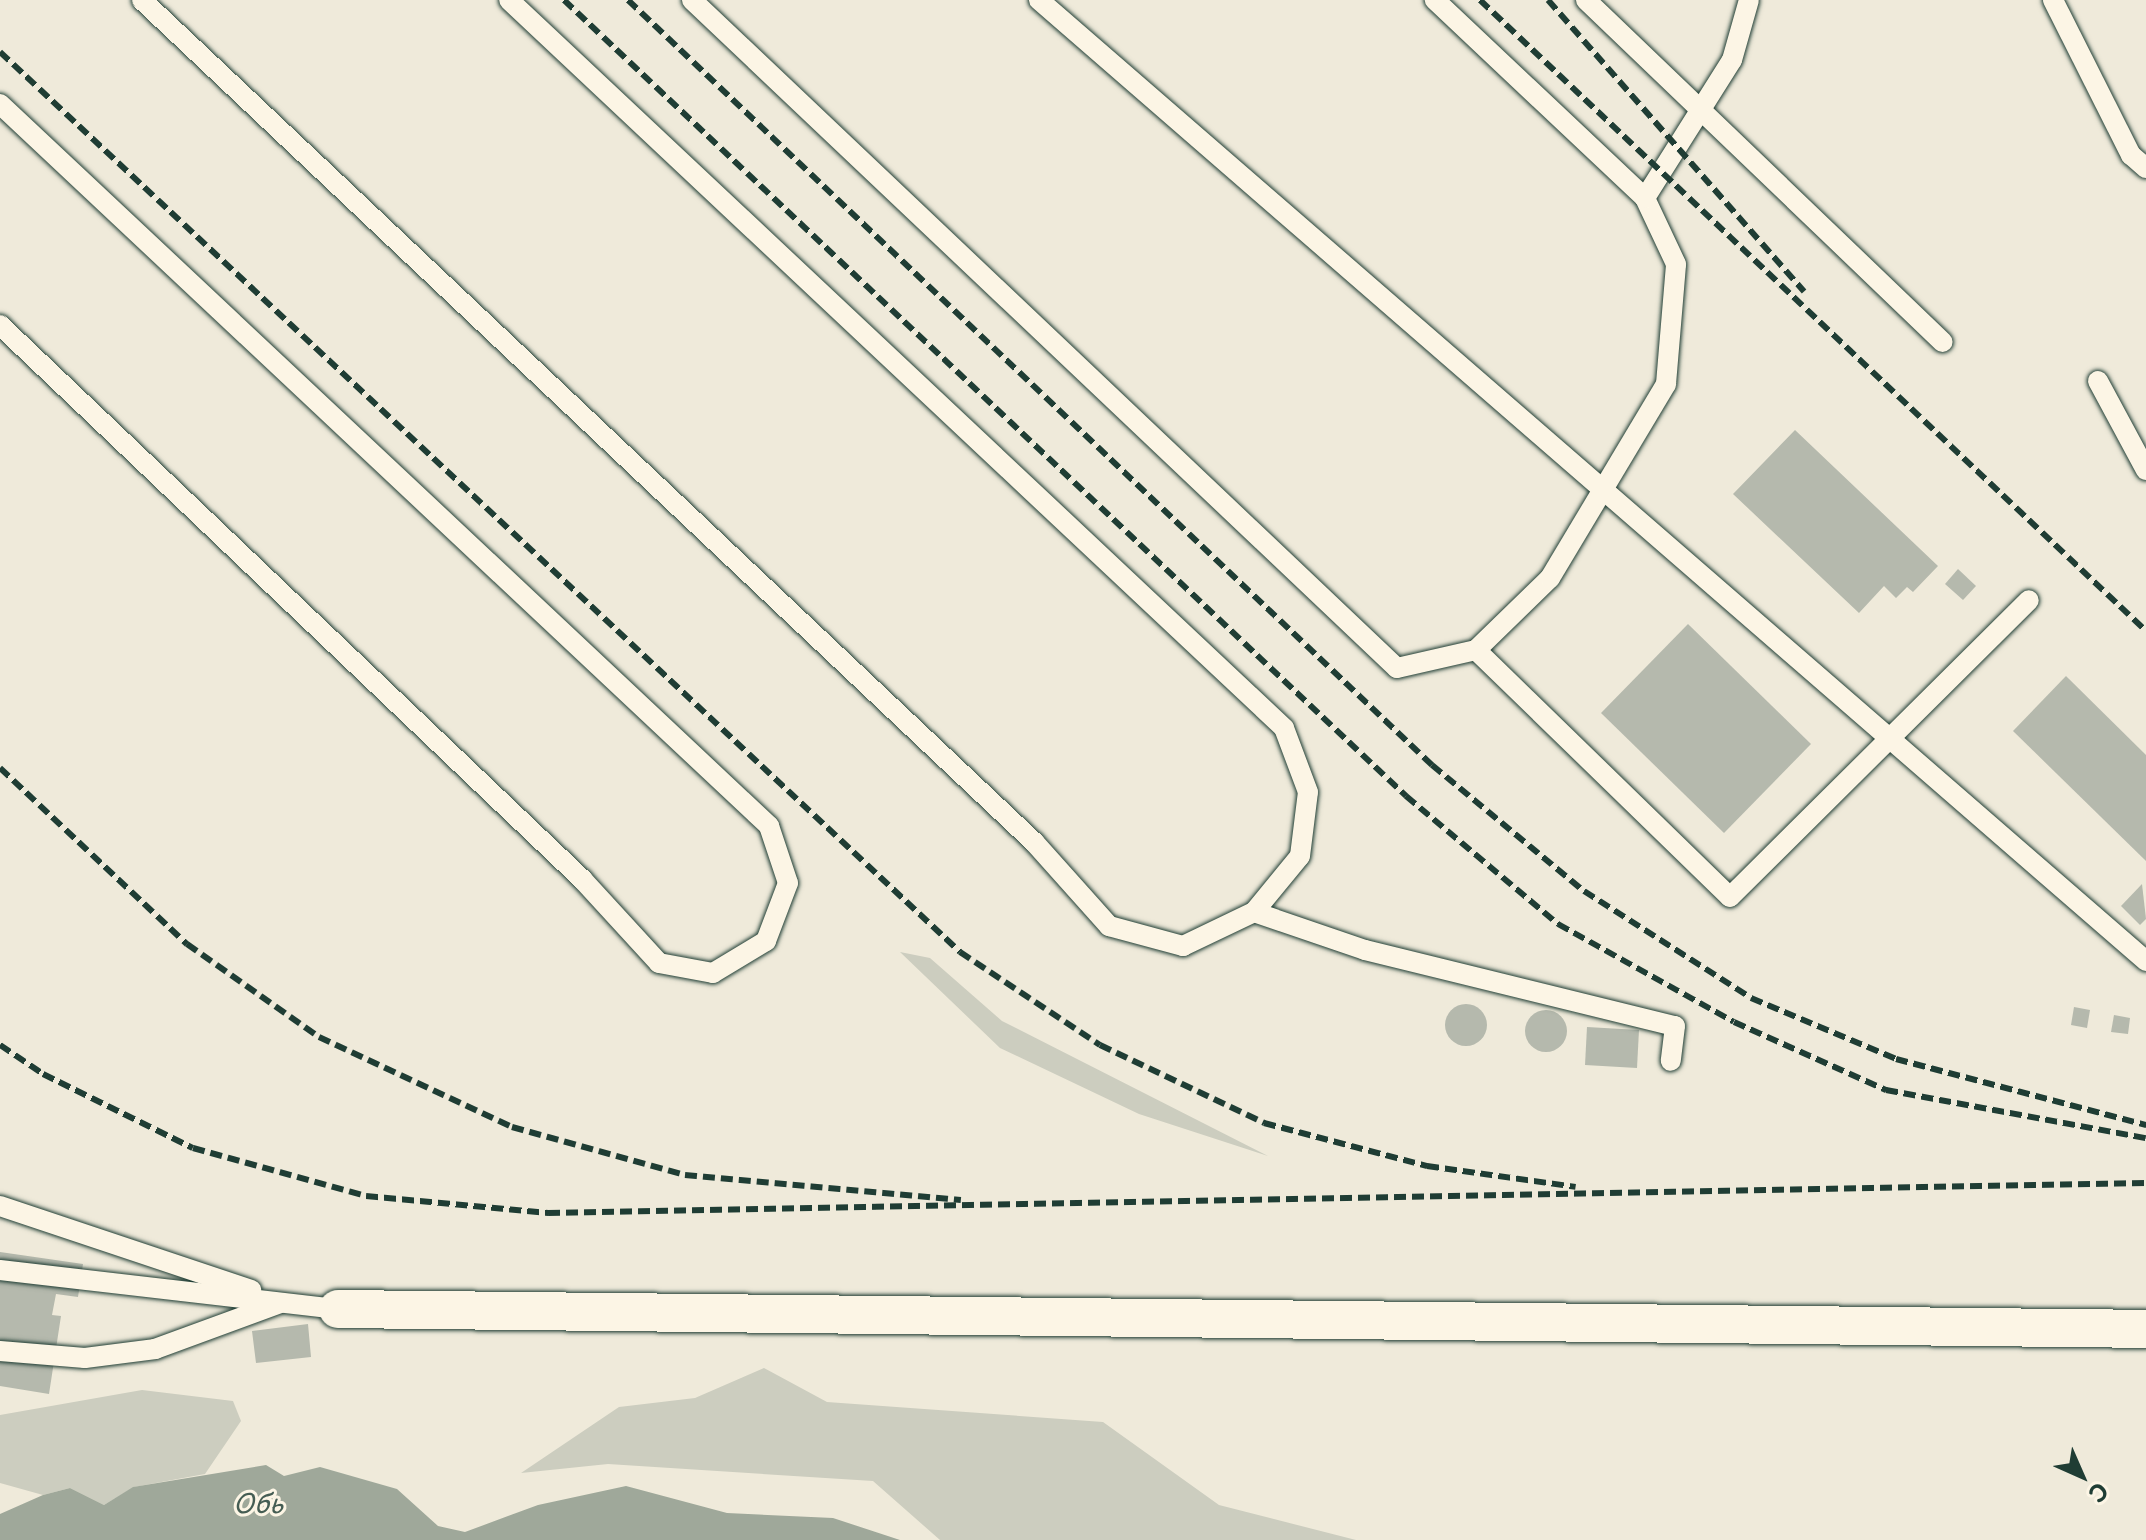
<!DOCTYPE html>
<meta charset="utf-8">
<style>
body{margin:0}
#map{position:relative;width:2146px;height:1540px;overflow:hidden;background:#efeada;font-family:"Playpen Sans",sans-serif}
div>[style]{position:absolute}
.green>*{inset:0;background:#cccdbf}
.water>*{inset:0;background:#9fa89a}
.building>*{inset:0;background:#b5b9ad}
.round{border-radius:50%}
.roads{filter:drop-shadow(0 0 2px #1f3d34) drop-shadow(0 0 2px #1f3d34)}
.service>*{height:20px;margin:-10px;padding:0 10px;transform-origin:10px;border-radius:10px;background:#fcf5e5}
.minor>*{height:38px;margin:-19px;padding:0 19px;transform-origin:19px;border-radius:19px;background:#fcf5e5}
.rail>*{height:6px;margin-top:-3px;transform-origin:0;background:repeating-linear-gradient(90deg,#1f3d34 0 12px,transparent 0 18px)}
span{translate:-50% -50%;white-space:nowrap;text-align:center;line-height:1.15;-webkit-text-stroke:6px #fcf5e5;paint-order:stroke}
.water-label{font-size:26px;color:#455d53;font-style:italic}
.north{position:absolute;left:2042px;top:1436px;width:80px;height:80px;-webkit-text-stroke:6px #fcf5e5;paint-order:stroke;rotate:135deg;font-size:22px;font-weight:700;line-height:32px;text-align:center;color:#1f3d34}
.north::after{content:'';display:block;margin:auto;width:28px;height:36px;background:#1f3d34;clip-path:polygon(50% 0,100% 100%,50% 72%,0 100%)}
</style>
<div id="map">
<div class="green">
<div style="clip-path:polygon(900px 952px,930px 958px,1002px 1021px,1268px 1156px,1139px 1114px,1000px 1048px)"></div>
<div style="clip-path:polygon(764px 1368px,827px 1402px,1103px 1422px,1219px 1505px,1356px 1540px,940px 1540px,873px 1481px,608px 1464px,521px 1473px,619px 1407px,695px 1398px)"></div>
<div style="clip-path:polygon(142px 1390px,233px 1401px,241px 1421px,205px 1474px,134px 1487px,104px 1505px,70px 1488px,43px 1495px,0 1483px,0 1415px)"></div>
</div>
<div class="water">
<div style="clip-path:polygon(266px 1465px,284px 1476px,320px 1467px,397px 1489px,438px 1526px,465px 1532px,538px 1505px,626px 1486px,727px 1513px,833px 1518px,900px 1540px,0 1540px,0 1514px,43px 1495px,70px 1488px,104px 1505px,133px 1487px)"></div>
</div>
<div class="building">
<div style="clip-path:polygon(1795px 430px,1938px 566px,1913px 592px,1907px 587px,1896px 598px,1884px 586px,1859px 613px,1733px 494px)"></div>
<div style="clip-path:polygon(1958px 569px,1976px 586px,1963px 600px,1945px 584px)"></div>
<div style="clip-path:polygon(1688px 624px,1811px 744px,1724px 833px,1601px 713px)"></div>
<div style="clip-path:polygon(2066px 676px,2146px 755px,2146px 861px,2013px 731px)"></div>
<div style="clip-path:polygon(2142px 884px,2146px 919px,2140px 925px,2121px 906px)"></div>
<div class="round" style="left:1445px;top:1004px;width:42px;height:42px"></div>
<div style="clip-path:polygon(2074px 1007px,2090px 1010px,2087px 1028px,2071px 1025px)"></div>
<div class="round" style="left:1525px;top:1010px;width:42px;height:42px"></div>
<div style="clip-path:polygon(2114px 1015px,2130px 1018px,2128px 1034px,2111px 1032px)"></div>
<div style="clip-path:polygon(1587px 1027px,1639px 1030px,1637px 1068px,1585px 1065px)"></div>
<div style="clip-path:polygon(0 1252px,83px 1264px,78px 1297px,56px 1294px,52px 1315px,61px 1316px,49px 1394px,0 1386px)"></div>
<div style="clip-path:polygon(308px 1324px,311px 1357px,256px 1363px,252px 1331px)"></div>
</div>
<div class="roads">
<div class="service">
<div style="left:142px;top:0;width:1227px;rotate:43.35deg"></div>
<div style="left:1034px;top:842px;width:113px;rotate:48.2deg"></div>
<div style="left:1109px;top:926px;width:77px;rotate:15.1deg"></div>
<div style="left:1183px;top:946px;width:79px;rotate:-25.6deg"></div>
<div style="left:1254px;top:912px;width:72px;rotate:-50.6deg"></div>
<div style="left:1300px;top:856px;width:64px;rotate:-82.9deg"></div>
<div style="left:1308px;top:792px;width:68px;rotate:-110.6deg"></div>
<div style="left:1284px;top:728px;width:1063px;rotate:-136.79deg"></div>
<div style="left:692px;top:0;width:971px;rotate:43.46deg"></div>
<div style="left:1397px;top:668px;width:81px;rotate:-12.8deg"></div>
<div style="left:1476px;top:650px;width:103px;rotate:-44.2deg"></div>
<div style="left:1550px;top:578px;width:226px;rotate:-59.1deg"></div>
<div style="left:1666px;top:384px;width:120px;rotate:-85.2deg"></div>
<div style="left:1676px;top:264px;width:73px;rotate:-115.2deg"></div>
<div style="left:1645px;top:198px;width:289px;rotate:-136.7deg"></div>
<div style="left:1039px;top:0;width:1466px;rotate:40.96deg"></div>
<div style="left:1586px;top:0;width:494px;rotate:43.8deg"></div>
<div style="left:2053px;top:0;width:174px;rotate:63.3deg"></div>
<div style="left:2131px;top:155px;width:20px;rotate:41deg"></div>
<div style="left:0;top:104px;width:1055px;rotate:43.19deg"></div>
<div style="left:769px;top:826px;width:60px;rotate:71.6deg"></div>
<div style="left:788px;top:883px;width:62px;rotate:110.8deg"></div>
<div style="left:766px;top:941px;width:62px;rotate:148.9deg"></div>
<div style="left:713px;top:973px;width:55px;rotate:-169.5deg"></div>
<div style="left:659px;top:963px;width:113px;rotate:-132.5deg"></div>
<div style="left:583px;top:880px;width:805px;rotate:-136.41deg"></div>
<div style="left:1645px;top:198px;width:163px;rotate:-57.8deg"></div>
<div style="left:1732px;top:60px;width:62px;rotate:-74.2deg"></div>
<div style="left:2098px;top:381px;width:101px;rotate:61.7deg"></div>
<div style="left:1476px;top:650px;width:354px;rotate:44.2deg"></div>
<div style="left:1730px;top:897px;width:421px;rotate:-44.8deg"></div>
<div style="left:1254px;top:912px;width:117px;rotate:18.9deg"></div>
<div style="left:1365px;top:950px;width:319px;rotate:13.8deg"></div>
<div style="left:1675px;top:1026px;width:35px;rotate:97deg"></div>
<div style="left:0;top:1206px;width:265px;rotate:18.5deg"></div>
<div style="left:0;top:1270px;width:340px;rotate:6.6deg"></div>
<div style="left:0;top:1351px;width:85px;rotate:4.7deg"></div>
<div style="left:85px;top:1358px;width:71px;rotate:-7.3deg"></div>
<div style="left:155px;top:1349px;width:134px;rotate:-20.1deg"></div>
</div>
<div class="minor">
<div style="left:338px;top:1309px;width:1808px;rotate:0.63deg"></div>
</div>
</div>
<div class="rail">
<div style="left:564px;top:0;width:1159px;rotate:43.39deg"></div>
<div style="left:1406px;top:796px;width:199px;rotate:40.1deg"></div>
<div style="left:1558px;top:924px;width:201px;rotate:29.1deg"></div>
<div style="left:1734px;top:1022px;width:167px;rotate:24.1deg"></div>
<div style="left:1886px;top:1090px;width:264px;rotate:10.5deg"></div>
<div style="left:628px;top:0;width:1110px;rotate:43.58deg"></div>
<div style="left:1432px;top:765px;width:197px;rotate:39.7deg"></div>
<div style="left:1584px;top:891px;width:198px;rotate:32.6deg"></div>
<div style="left:1751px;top:998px;width:157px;rotate:22.8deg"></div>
<div style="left:1896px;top:1059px;width:259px;rotate:14.8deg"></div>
<div style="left:1480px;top:0;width:917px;rotate:43.45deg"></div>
<div style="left:1548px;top:0;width:388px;rotate:48.7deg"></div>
<div style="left:0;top:52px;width:1316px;rotate:43.15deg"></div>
<div style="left:960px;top:952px;width:168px;rotate:33.6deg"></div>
<div style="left:1100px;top:1045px;width:182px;rotate:25.4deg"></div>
<div style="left:1264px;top:1123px;width:169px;rotate:14.8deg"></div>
<div style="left:1427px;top:1166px;width:150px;rotate:8deg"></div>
<div style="left:0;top:768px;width:257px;rotate:43.3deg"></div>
<div style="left:187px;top:944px;width:161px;rotate:35.2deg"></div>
<div style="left:319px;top:1037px;width:213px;rotate:25deg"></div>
<div style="left:512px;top:1127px;width:180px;rotate:15.5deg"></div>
<div style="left:685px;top:1175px;width:277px;rotate:5.2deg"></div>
<div style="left:0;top:1045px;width:52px;rotate:34deg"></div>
<div style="left:43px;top:1074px;width:167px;rotate:26.3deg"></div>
<div style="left:193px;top:1148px;width:180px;rotate:15.5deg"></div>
<div style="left:366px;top:1196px;width:183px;rotate:5.3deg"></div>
<div style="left:548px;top:1213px;width:1598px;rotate:-1.08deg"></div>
</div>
<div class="water-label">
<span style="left:258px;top:1503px">Обь</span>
</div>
<div class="north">С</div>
</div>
